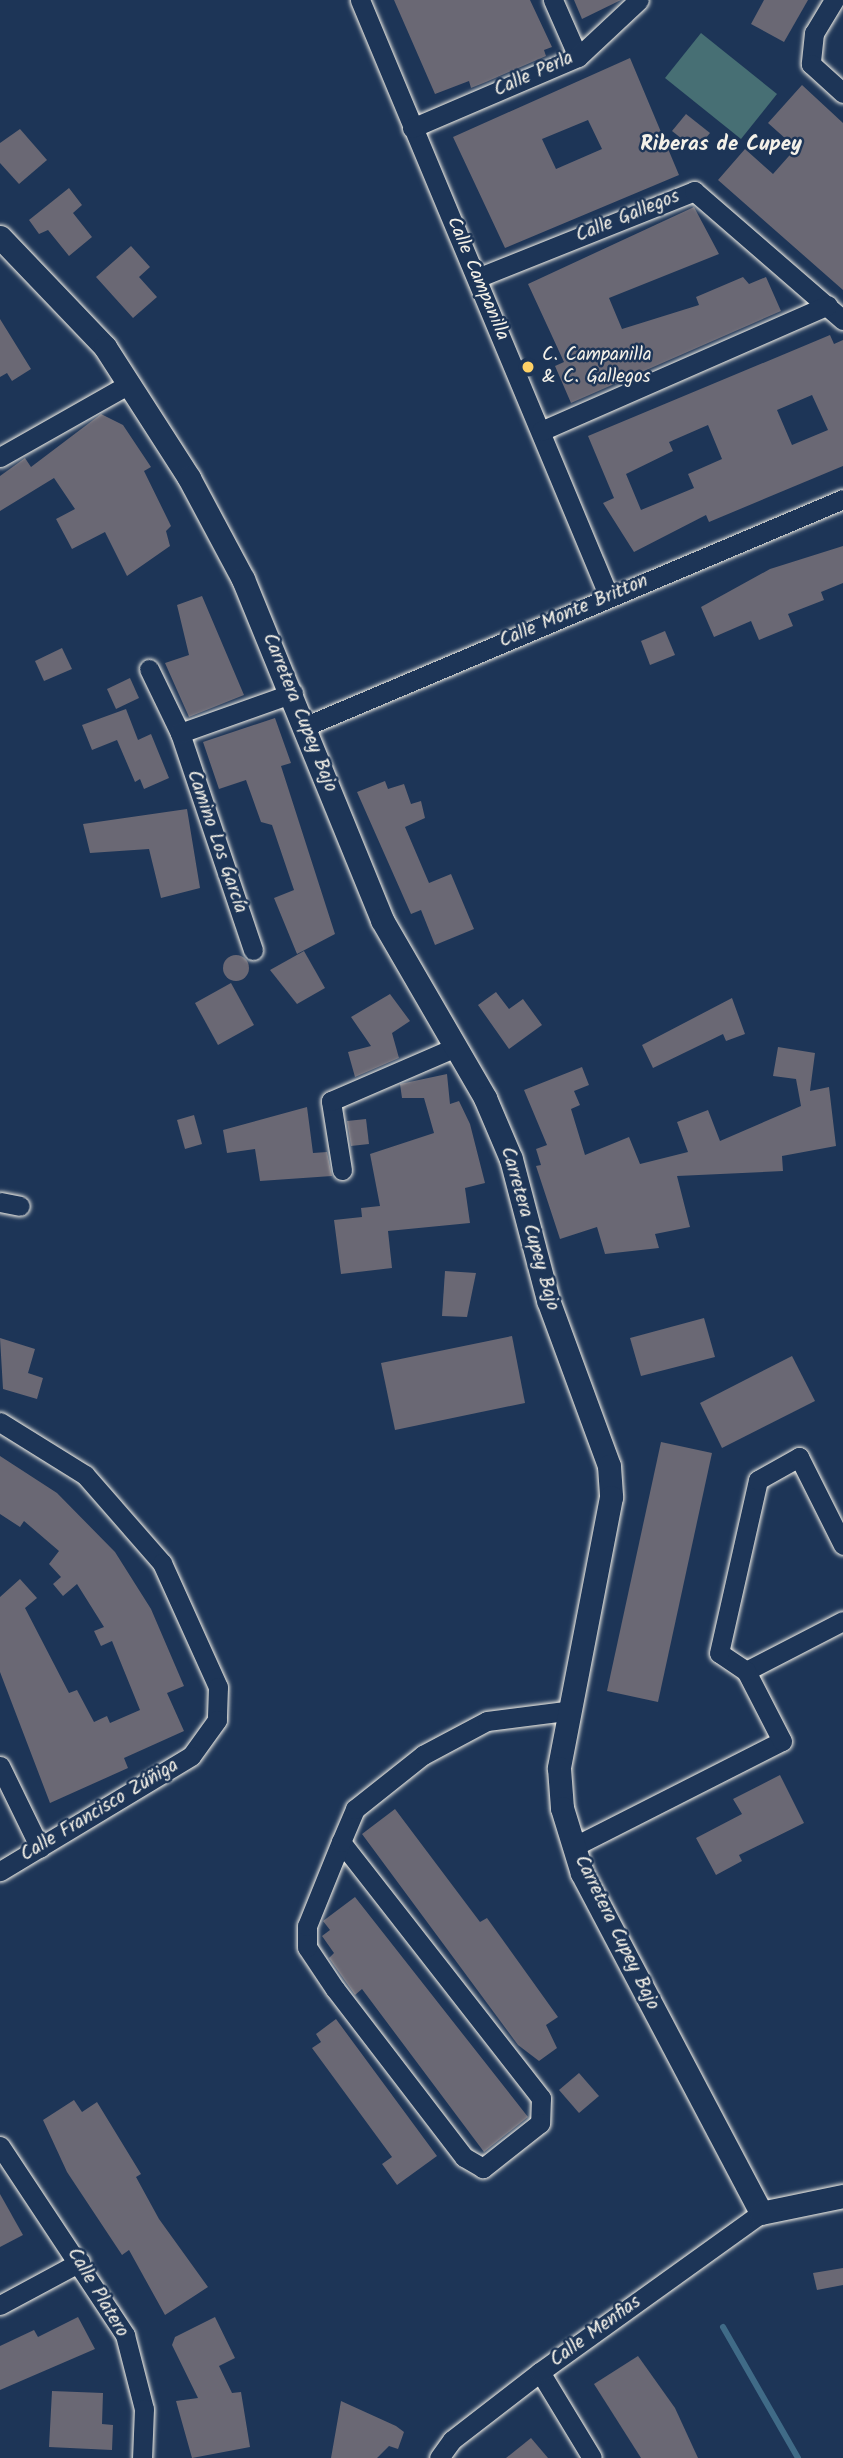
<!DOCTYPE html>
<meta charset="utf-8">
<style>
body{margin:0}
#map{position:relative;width:843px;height:2458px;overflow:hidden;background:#1d3557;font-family:Kalam,sans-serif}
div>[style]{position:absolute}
.green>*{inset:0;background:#476f74}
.stream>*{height:6px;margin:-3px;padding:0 3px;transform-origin:3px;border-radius:3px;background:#406b87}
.building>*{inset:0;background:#6a6874}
.round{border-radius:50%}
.roads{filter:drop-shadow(0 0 2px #f4f1e8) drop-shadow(0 0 2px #f4f1e8)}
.minor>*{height:19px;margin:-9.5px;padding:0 9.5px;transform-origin:9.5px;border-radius:9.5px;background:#1d3557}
.tertiary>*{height:23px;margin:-11.5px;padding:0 11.5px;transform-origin:11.5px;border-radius:11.5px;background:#1d3557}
.dots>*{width:19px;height:19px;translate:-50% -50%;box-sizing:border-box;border:4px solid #1d3557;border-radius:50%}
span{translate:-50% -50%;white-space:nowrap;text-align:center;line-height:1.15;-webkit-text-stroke:5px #1d3557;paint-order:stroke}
.street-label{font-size:19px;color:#f4f1e8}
.poi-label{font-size:19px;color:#f4f1e8}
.left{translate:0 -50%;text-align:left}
.neighbourhood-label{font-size:21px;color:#f4f1e8;font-weight:700}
</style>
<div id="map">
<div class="green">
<div style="clip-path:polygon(701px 33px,777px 94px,741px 139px,665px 78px)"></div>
</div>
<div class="stream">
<div style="left:723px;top:2327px;width:151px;rotate:60.2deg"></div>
</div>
<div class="building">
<div style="clip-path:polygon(394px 0,530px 0,552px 47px,544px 50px,546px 56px,486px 82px,471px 88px,469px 81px,435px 94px)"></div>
<div style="clip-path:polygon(574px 0,621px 0,582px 19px)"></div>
<div style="clip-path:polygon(764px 0,808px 0,784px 42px,751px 24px)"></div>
<div style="clip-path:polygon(evenodd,630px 58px,679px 175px,505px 248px,453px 137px,630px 58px,588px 120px,602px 149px,556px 169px,542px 139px,588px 120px)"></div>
<div style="clip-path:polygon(802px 85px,843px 123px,843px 290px,718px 180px,745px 149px,773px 174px,796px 148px,768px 123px)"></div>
<div style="clip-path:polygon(686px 114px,710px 133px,696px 150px,672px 131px)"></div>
<div style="clip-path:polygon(20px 129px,47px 160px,19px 184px,0 163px,0 143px)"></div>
<div style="clip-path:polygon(69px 188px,82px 205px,73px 213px,92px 237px,69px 256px,48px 230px,39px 234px,29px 220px)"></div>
<div style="clip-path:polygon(694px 207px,719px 254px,609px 298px,622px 329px,699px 305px,696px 297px,743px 277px,749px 284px,766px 277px,781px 311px,571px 403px,555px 366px,564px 362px,528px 284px)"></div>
<div style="clip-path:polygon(131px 246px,150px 267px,139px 277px,157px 297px,133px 318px,96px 277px)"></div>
<div style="clip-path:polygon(0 319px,31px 369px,12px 381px,7px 373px,0 377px)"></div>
<div style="clip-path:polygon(evenodd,830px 335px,834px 344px,843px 340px,843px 466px,709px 522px,706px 515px,634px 552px,603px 503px,614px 498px,588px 436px,830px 335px,812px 395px,828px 430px,792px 445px,777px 410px,812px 395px,830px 335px,708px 425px,722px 459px,688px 474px,694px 488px,641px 510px,626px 474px,673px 451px,669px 442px,708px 425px)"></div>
<div style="clip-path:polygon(101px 414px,123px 425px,151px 467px,144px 471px,171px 526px,166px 531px,170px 546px,127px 576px,105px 532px,72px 549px,56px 519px,75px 509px,54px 478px,0 511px,0 476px,25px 458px,31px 467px)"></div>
<div style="clip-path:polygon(843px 546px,843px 583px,821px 592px,824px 600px,788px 614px,793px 626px,759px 640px,751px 621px,714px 637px,701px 607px,770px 569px)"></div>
<div style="clip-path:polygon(202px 596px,244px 695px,189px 717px,165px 663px,189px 655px,177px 605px)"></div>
<div style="clip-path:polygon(665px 631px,675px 655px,650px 665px,641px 641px)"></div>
<div style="clip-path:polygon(62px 648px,72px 669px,44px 681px,35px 661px)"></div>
<div style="clip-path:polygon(130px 678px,139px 698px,116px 709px,107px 689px)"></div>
<div style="clip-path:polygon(126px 709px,138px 740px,151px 734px,169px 778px,144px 789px,140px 779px,135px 782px,117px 740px,92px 750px,82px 725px)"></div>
<div style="clip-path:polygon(275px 718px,291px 763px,281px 766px,335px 934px,297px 954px,274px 898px,294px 890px,272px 825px,261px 822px,246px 780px,219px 789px,203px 742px)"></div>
<div style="clip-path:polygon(385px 781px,388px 789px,404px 784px,411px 804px,421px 801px,425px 818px,405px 827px,429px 883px,451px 874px,474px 929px,435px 945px,421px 910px,411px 914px,357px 792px)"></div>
<div style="clip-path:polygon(187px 809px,200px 888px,161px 898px,149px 849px,90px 853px,83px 824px)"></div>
<div style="clip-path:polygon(304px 951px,325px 988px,297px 1004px,270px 970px)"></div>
<div class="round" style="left:223px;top:955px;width:26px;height:26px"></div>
<div style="clip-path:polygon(231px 983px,254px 1025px,218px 1045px,195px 1003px)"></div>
<div style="clip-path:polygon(496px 992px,509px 1009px,523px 999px,542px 1025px,509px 1049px,478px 1005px)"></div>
<div style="clip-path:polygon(390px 994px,410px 1021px,392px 1033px,399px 1058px,355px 1077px,348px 1052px,371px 1046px,351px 1017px)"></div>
<div style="clip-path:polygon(732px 998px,745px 1034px,726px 1041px,723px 1034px,653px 1068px,642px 1045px)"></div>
<div style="clip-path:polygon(778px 1047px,815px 1053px,810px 1091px,829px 1087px,836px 1146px,782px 1156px,783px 1171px,677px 1176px,690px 1227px,655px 1234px,659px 1248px,605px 1254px,597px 1227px,560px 1239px,536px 1166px,541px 1165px,536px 1149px,547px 1145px,524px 1090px,582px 1067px,589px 1085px,574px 1091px,580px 1105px,571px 1109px,585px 1155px,629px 1137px,640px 1164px,688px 1152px,677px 1122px,708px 1110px,720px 1141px,801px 1106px,796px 1079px,773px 1076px)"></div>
<div style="clip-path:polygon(447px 1074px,450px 1104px,459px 1101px,470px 1124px,485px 1183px,465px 1188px,470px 1223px,388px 1231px,392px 1268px,341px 1274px,334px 1220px,362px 1217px,361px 1208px,380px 1206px,370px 1154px,434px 1133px,424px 1098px,402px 1098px,400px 1084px)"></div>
<div style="clip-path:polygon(307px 1107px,313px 1153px,327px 1152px,332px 1176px,260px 1181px,255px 1149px,227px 1153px,223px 1130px)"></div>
<div style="clip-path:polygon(194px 1115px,202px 1144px,185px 1149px,177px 1120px)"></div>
<div style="clip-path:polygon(366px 1119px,369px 1144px,351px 1146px,347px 1121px)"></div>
<div style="clip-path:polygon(445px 1271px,476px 1273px,467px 1317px,442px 1316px)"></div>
<div style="clip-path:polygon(704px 1318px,715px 1357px,641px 1376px,630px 1338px)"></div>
<div style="clip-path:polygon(512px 1336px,525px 1403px,395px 1430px,381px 1363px)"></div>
<div style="clip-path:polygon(0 1338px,35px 1349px,28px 1373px,43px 1378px,37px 1399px,3px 1389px)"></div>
<div style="clip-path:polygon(792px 1356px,815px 1401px,722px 1448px,700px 1403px)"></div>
<div style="clip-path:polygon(661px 1442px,712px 1453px,658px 1702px,607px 1691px)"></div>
<div style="clip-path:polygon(0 1456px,57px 1493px,115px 1552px,151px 1609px,184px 1686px,167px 1693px,184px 1731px,124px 1758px,128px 1768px,50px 1803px,0 1672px,0 1597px,20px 1579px,37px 1598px,25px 1608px,69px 1693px,77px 1690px,94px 1722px,107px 1716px,110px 1723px,140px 1710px,112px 1641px,101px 1646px,94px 1631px,104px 1627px,77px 1584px,63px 1596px,53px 1584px,61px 1577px,49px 1564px,59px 1551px,24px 1521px,20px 1527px,0 1514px)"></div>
<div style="clip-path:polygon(780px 1775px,804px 1823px,739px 1855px,742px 1861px,716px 1875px,696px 1838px,742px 1814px,733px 1799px)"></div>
<div style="clip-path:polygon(395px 1809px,480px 1922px,487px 1918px,558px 2017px,546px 2025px,557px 2048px,539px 2061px,518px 2045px,362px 1834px)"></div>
<div style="clip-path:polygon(355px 1897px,528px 2117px,484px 2152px,362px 1989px,355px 1995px,329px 1958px,334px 1953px,322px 1936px,330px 1930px,323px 1921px)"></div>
<div style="clip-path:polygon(336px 2019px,437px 2156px,397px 2185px,382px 2164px,392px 2157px,312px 2048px,321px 2042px,316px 2034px)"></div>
<div style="clip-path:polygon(579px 2073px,599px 2096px,579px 2113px,559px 2090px)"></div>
<div style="clip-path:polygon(74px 2100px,82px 2112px,97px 2102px,141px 2174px,136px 2177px,159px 2219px,208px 2287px,165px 2315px,129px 2250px,122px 2255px,67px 2172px,43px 2120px)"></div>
<div style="clip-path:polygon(0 2194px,23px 2235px,0 2247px)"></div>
<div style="clip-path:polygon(843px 2268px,843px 2285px,817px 2290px,813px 2273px)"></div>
<div style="clip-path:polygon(78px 2317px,95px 2349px,0 2390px,0 2346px,34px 2330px,38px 2337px)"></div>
<div style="clip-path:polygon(215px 2317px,235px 2358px,219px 2366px,232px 2393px,241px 2392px,250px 2447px,192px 2458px,176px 2401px,198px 2398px,172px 2345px,175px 2337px)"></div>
<div style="clip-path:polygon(638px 2356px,675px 2408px,698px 2458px,641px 2458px,594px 2384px)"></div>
<div style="clip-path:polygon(52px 2391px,103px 2393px,102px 2424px,113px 2425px,112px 2450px,49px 2447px)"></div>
<div style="clip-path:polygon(341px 2401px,396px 2426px,404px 2432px,398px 2449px,389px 2446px,377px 2458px,331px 2458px)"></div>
<div style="clip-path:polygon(531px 2438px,548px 2458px,506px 2458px)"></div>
</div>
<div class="roads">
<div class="minor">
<div style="left:360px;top:0;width:647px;rotate:67.36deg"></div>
<div style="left:553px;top:0;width:62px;rotate:66.3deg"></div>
<div style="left:834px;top:0;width:39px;rotate:121deg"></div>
<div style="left:814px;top:33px;width:31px;rotate:96deg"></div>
<div style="left:811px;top:64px;width:43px;rotate:42.2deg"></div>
<div style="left:412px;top:128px;width:181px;rotate:-23.2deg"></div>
<div style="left:578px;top:57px;width:83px;rotate:-43.1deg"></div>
<div style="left:477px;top:278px;width:234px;rotate:-21.8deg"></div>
<div style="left:694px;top:191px;width:197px;rotate:40.9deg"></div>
<div style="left:541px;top:431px;width:313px;rotate:-23.7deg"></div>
<div style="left:0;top:457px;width:148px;rotate:-29.5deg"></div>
<div style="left:149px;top:669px;width:71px;rotate:64.2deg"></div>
<div style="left:180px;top:733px;width:229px;rotate:71.4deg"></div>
<div style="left:306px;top:726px;width:583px;rotate:-22.91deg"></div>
<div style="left:180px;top:733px;width:120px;rotate:-19.5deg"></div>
<div style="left:342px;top:1170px;width:70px;rotate:-99.1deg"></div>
<div style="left:331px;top:1101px;width:136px;rotate:-23.4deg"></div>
<div style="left:0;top:1202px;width:20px;rotate:11deg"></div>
<div style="left:0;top:1422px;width:100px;rotate:31.9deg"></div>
<div style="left:85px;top:1475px;width:117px;rotate:48.8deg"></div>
<div style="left:162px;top:1563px;width:136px;rotate:65.7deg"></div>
<div style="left:218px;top:1687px;width:33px;rotate:92deg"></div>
<div style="left:217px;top:1720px;width:44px;rotate:125.8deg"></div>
<div style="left:191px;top:1756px;width:223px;rotate:148.9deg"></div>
<div style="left:746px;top:1671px;width:109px;rotate:-27.3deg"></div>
<div style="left:0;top:1766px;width:91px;rotate:64deg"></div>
<div style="left:341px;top:1842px;width:325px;rotate:52deg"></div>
<div style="left:541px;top:2098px;width:25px;rotate:92deg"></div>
<div style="left:540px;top:2123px;width:73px;rotate:141.7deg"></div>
<div style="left:483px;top:2168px;width:22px;rotate:-150deg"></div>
<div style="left:464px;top:2157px;width:212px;rotate:-127.5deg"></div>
<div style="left:335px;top:1989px;width:50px;rotate:-123.7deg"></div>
<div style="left:307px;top:1947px;width:21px;rotate:-90deg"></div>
<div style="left:307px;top:1926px;width:91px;rotate:-68deg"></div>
<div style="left:341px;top:1842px;width:36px;rotate:-67deg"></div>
<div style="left:355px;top:1809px;width:87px;rotate:-38.5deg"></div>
<div style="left:423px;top:1755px;width:72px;rotate:-28deg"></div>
<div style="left:487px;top:1721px;width:79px;rotate:-7.3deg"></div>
<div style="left:573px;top:1847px;width:234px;rotate:-26.9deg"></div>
<div style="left:782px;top:1741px;width:79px;rotate:-117.2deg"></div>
<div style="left:746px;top:1671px;width:32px;rotate:-146deg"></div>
<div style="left:719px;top:1653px;width:177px;rotate:-77.3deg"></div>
<div style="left:758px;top:1480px;width:47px;rotate:-29.3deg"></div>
<div style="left:799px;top:1457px;width:98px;rotate:63.4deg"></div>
<div style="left:0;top:2146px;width:227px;rotate:56.5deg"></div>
<div style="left:125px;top:2335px;width:76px;rotate:75.6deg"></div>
<div style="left:144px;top:2409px;width:49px;rotate:92.3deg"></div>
<div style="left:0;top:2305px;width:91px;rotate:-28.3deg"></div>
<div style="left:540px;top:2372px;width:100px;rotate:58.8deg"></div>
<div style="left:439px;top:2458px;width:22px;rotate:-54deg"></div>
<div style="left:452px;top:2440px;width:111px;rotate:-37.7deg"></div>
<div style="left:540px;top:2372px;width:272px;rotate:-35.7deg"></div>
</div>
<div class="tertiary">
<div style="left:0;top:237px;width:152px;rotate:46.3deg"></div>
<div style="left:105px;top:347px;width:156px;rotate:57.3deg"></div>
<div style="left:189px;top:478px;width:115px;rotate:61.9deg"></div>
<div style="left:243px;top:579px;width:368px;rotate:67.8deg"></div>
<div style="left:382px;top:920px;width:206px;rotate:59.9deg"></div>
<div style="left:485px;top:1098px;width:66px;rotate:66.9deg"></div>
<div style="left:511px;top:1159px;width:146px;rotate:75.3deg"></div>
<div style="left:548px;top:1300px;width:177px;rotate:69.8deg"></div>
<div style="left:609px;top:1466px;width:31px;rotate:86deg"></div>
<div style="left:611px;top:1497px;width:276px;rotate:100.9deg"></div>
<div style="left:559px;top:1768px;width:40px;rotate:85.7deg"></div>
<div style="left:562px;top:1808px;width:68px;rotate:72.9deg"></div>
<div style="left:582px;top:1873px;width:384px;rotate:62.2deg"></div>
<div style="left:761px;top:2213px;width:84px;rotate:-11.7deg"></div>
</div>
</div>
<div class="dots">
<div style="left:528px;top:367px;background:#ffd166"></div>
</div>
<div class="street-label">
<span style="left:534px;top:75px;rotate:-24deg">Calle Perla</span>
<span style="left:628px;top:217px;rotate:-22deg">Calle Gallegos</span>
<span style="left:477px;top:279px;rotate:67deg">Calle Campanilla</span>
<span style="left:574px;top:612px;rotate:-23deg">Calle Monte Britton</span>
<span style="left:299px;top:713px;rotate:68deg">Carretera Cupey Bajo</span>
<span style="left:216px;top:842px;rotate:71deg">Camino Los García</span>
<span style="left:529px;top:1229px;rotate:74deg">Carretera Cupey Bajo</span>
<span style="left:100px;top:1811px;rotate:-31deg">Calle Francisco Zúñiga</span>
<span style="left:616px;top:1933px;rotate:64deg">Carretera Cupey Bajo</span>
<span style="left:97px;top:2293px;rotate:59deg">Calle Platero</span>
<span style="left:596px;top:2332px;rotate:-36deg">Calle Menfias</span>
</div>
<div class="poi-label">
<span class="left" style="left:542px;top:367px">C. Campanilla<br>&amp; C. Gallegos</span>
</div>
<div class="neighbourhood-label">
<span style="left:721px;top:145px">Riberas de Cupey</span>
</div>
</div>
